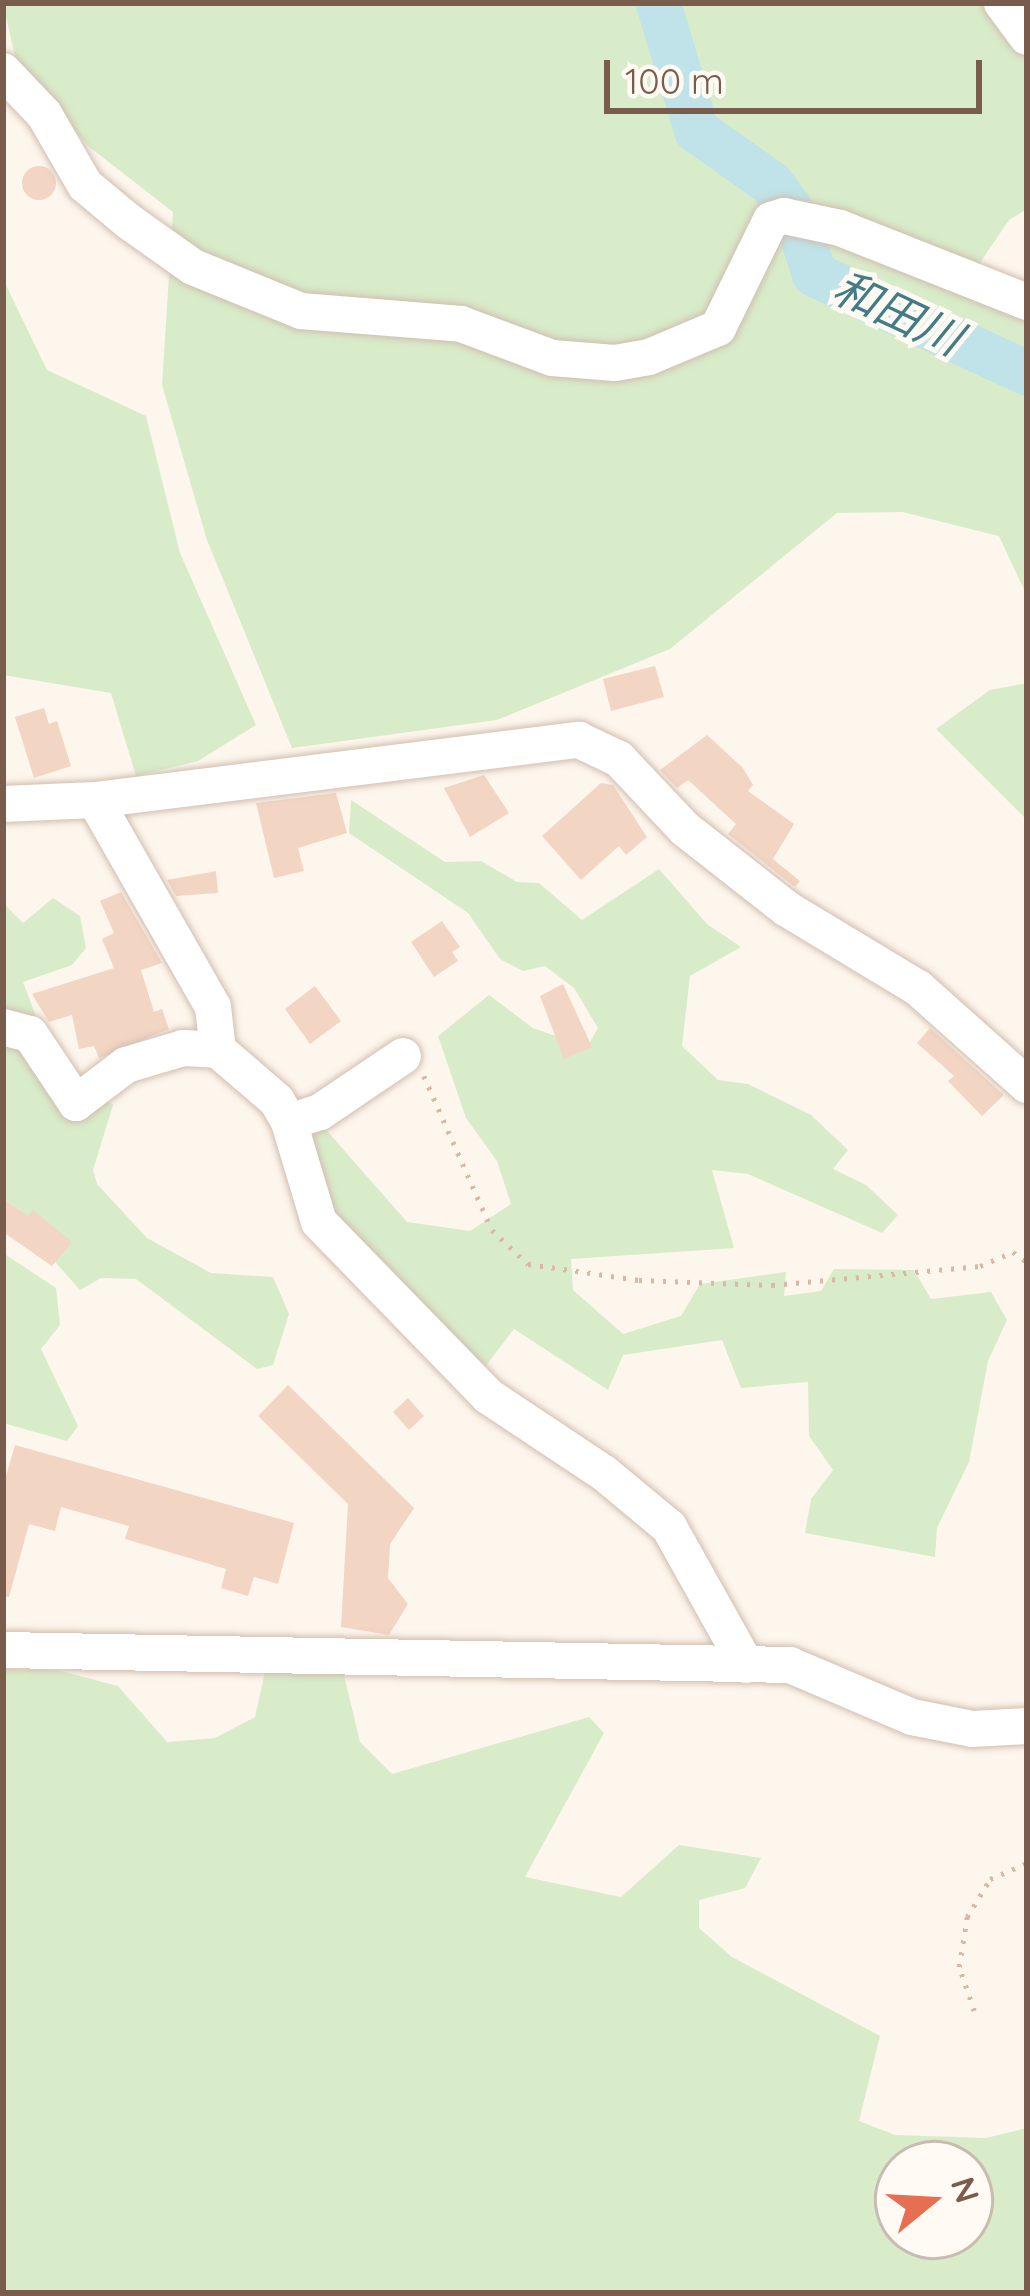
<!DOCTYPE html>
<meta charset="utf-8">
<style>
body{margin:0}
#map{position:relative;width:1030px;height:2296px;overflow:hidden;background:#fdf6ec;font-family:Quicksand,"Noto Sans JP",sans-serif}
div>[style]{position:absolute}
.green>*{inset:0;background:#d8ecc9}
.river>*{height:45px;margin:-22.5px;padding:0 22.5px;transform-origin:22.5px;border-radius:22.5px;background:#bfe3e8}
.building>*{inset:0;background:#f3d5c3}
.round{border-radius:50%}
.path>*{height:4.5px;margin-top:-2.25px;transform-origin:0;background:repeating-linear-gradient(90deg,#d9b8a5 0 3px,transparent 0 12px)}
.roads{filter:drop-shadow(0 0 3px #d1beb0) drop-shadow(0 0 3px #d1beb0)}
.minor>*{height:36px;margin:-18px;padding:0 18px;transform-origin:18px;border-radius:18px;background:#fff}
span{translate:-50% -50%;white-space:nowrap;text-align:center;line-height:1.15;-webkit-text-stroke:10px #fffaf3;paint-order:stroke}
.water-label{font-size:45px;color:#437c86;font-style:italic}
.frame{position:absolute;inset:0;border:6px solid #7a5c4d;pointer-events:none}
.north{position:absolute;left:874px;top:2140px;width:120px;height:120px;box-sizing:border-box;background:#fffaf3;border:3px solid #cabbb1;border-radius:50%;rotate:72deg;font-size:33px;font-weight:700;line-height:48px;text-align:center;color:#7a5c4d}
.north::after{content:'';display:block;margin:auto;width:42px;height:54px;background:#e76f51;clip-path:polygon(50% 0,100% 100%,50% 72%,0 100%)}
.scale{position:absolute;left:604px;top:60px;width:378px;height:54px;box-sizing:border-box;border:6px solid #7a5c4d;border-top:0;padding-left:15px;font-size:36px;line-height:42px;white-space:nowrap;color:#7a5c4d;-webkit-text-stroke:9px #fffaf3;paint-order:stroke}
</style>
<div id="map">
<div class="green">
<div style="clip-path:polygon(3px 3px,1027px 3px,1027px 209px,1009px 220px,971px 276px,1027px 297px,1027px 596px,999px 536px,903px 512px,837px 513px,670px 649px,497px 720px,292px 748px,207px 540px,162px 385px,173px 212px,88px 146px,15px 57px)"></div>
<div style="clip-path:polygon(3px 279px,47px 370px,146px 416px,180px 553px,256px 725px,198px 761px,136px 776px,111px 693px,3px 675px)"></div>
<div style="clip-path:polygon(1027px 683px,1027px 820px,936px 729px,990px 690px)"></div>
<div style="clip-path:polygon(351px 800px,445px 862px,481px 861px,517px 882px,539px 883px,582px 920px,659px 869px,707px 924px,741px 947px,690px 976px,682px 1046px,718px 1080px,748px 1084px,811px 1115px,848px 1150px,833px 1169px,866px 1185px,898px 1215px,882px 1233px,748px 1174px,712px 1170px,734px 1248px,571px 1259px,573px 1290px,623px 1334px,681px 1316px,700px 1284px,786px 1272px,784px 1296px,821px 1291px,834px 1269px,914px 1270px,931px 1299px,991px 1292px,1007px 1320px,988px 1361px,969px 1462px,937px 1528px,935px 1557px,805px 1533px,811px 1499px,833px 1470px,809px 1436px,808px 1382px,741px 1388px,722px 1340px,623px 1355px,608px 1390px,514px 1329px,485px 1367px,327px 1206px,313px 1165px,314px 1116px,407px 1222px,470px 1231px,511px 1204px,497px 1161px,466px 1118px,438px 1036px,489px 995px,533px 1028px,587px 1047px,598px 1028px,574px 988px,545px 966px,523px 971px,500px 959px,468px 913px,349px 833px)"></div>
<div style="clip-path:polygon(53px 898px,80px 916px,86px 948px,72px 965px,23px 982px,43px 1035px,77px 1078px,113px 1105px,93px 1170px,97px 1184px,147px 1238px,211px 1273px,273px 1277px,289px 1314px,273px 1365px,257px 1369px,136px 1279px,101px 1278px,80px 1290px,56px 1263px,48px 1231px,3px 1199px,3px 903px,23px 923px)"></div>
<div style="clip-path:polygon(3px 1253px,56px 1288px,60px 1325px,41px 1349px,78px 1426px,67px 1441px,3px 1423px)"></div>
<div style="clip-path:polygon(evenodd,3px 1669px,61px 1671px,118px 1686px,167px 1742px,215px 1738px,255px 1717px,265px 1672px,343px 1671px,360px 1742px,392px 1774px,589px 1717px,604px 1733px,525px 1877px,621px 1897px,679px 1845px,761px 1858px,745px 1888px,699px 1900px,699px 1928px,732px 1957px,880px 2036px,859px 2121px,895px 2135px,986px 2138px,1027px 2128px,1027px 2293px,3px 2293px,3px 1669px,898px 2164px,970px 2164px,970px 2236px,898px 2236px,898px 2164px)"></div>
</div>
<div class="river">
<div style="left:658px;top:3px;width:133px;rotate:73.3deg"></div>
<div style="left:696px;top:130px;width:92px;rotate:35.2deg"></div>
<div style="left:771px;top:183px;width:31px;rotate:53deg"></div>
<div style="left:799px;top:227px;width:49px;rotate:72.3deg"></div>
<div style="left:814px;top:274px;width:235px;rotate:24.9deg"></div>
</div>
<div class="building">
<div class="round" style="left:22px;top:166px;width:34px;height:34px"></div>
<div style="clip-path:polygon(655px 666px,664px 697px,611px 711px,603px 679px)"></div>
<div style="clip-path:polygon(44px 708px,49px 724px,57px 721px,71px 766px,34px 778px,15px 717px)"></div>
<div style="clip-path:polygon(707px 735px,743px 768px,753px 785px,748px 791px,794px 824px,773px 859px,800px 881px,795px 887px,728px 834px,736px 824px,688px 780px,677px 788px,660px 770px)"></div>
<div style="clip-path:polygon(484px 775px,509px 813px,470px 837px,444px 788px)"></div>
<div style="clip-path:polygon(601px 783px,613px 785px,647px 837px,626px 855px,619px 846px,581px 880px,542px 836px)"></div>
<div style="clip-path:polygon(336px 793px,347px 833px,298px 848px,304px 871px,274px 878px,256px 803px)"></div>
<div style="clip-path:polygon(216px 871px,218px 893px,176px 896px,167px 880px)"></div>
<div style="clip-path:polygon(121px 892px,162px 963px,141px 970px,154px 1012px,162px 1009px,169px 1029px,99px 1058px,94px 1046px,79px 1049px,72px 1015px,49px 1022px,32px 994px,114px 968px,102px 939px,114px 933px,100px 901px)"></div>
<div style="clip-path:polygon(442px 921px,460px 947px,452px 952px,458px 961px,434px 977px,411px 942px)"></div>
<div style="clip-path:polygon(563px 984px,592px 1047px,564px 1059px,540px 996px)"></div>
<div style="clip-path:polygon(315px 986px,341px 1021px,310px 1044px,285px 1009px)"></div>
<div style="clip-path:polygon(930px 1028px,1004px 1095px,982px 1116px,948px 1081px,954px 1076px,917px 1043px)"></div>
<div style="clip-path:polygon(3px 1199px,28px 1216px,33px 1210px,72px 1242px,52px 1266px,3px 1232px)"></div>
<div style="clip-path:polygon(288px 1385px,414px 1508px,390px 1544px,388px 1578px,408px 1604px,389px 1635px,341px 1627px,348px 1504px,258px 1416px)"></div>
<div style="clip-path:polygon(408px 1398px,424px 1416px,409px 1430px,393px 1412px)"></div>
<div style="clip-path:polygon(15px 1445px,294px 1523px,278px 1584px,254px 1577px,248px 1596px,221px 1588px,226px 1569px,125px 1539px,129px 1526px,61px 1507px,55px 1531px,29px 1524px,9px 1597px,3px 1596px,3px 1487px)"></div>
</div>
<div class="path">
<div style="left:424px;top:1076px;width:168px;rotate:66.2deg"></div>
<div style="left:492px;top:1230px;width:50px;rotate:43.4deg"></div>
<div style="left:528px;top:1264px;width:112px;rotate:8.2deg"></div>
<div style="left:639px;top:1280px;width:133px;rotate:2.2deg"></div>
<div style="left:772px;top:1285px;width:209px;rotate:-5.2deg"></div>
<div style="left:980px;top:1266px;width:36px;rotate:-23deg"></div>
<div style="left:1013px;top:1252px;width:17px;rotate:36deg"></div>
<div style="left:974px;top:2011px;width:46px;rotate:-108.8deg"></div>
<div style="left:959px;top:1967px;width:51px;rotate:-80.9deg"></div>
<div style="left:967px;top:1917px;width:44px;rotate:-58.8deg"></div>
<div style="left:990px;top:1879px;width:40px;rotate:-23.4deg"></div>
</div>
<div class="roads">
<div class="minor">
<div style="left:1002px;top:3px;width:42px;rotate:53.7deg"></div>
<div style="left:3px;top:71px;width:59px;rotate:46.4deg"></div>
<div style="left:44px;top:114px;width:82px;rotate:60deg"></div>
<div style="left:85px;top:185px;width:56px;rotate:39.9deg"></div>
<div style="left:128px;top:221px;width:80px;rotate:35.3deg"></div>
<div style="left:193px;top:267px;width:117px;rotate:22.2deg"></div>
<div style="left:301px;top:311px;width:161px;rotate:4.6deg"></div>
<div style="left:461px;top:324px;width:97px;rotate:20.5deg"></div>
<div style="left:552px;top:358px;width:63px;rotate:4.5deg"></div>
<div style="left:615px;top:363px;width:35px;rotate:-10deg"></div>
<div style="left:649px;top:357px;width:75px;rotate:-22.8deg"></div>
<div style="left:718px;top:328px;width:120px;rotate:-63.9deg"></div>
<div style="left:771px;top:220px;width:14px;rotate:-17deg"></div>
<div style="left:784px;top:216px;width:57px;rotate:12.1deg"></div>
<div style="left:840px;top:228px;width:201px;rotate:21.6deg"></div>
<div style="left:95px;top:800px;width:488px;rotate:-7.1deg"></div>
<div style="left:579px;top:740px;width:44px;rotate:25.4deg"></div>
<div style="left:619px;top:759px;width:96px;rotate:46.7deg"></div>
<div style="left:685px;top:829px;width:130px;rotate:38.1deg"></div>
<div style="left:787px;top:909px;width:153px;rotate:31.1deg"></div>
<div style="left:918px;top:988px;width:146px;rotate:41.7deg"></div>
<div style="left:3px;top:804px;width:92px;rotate:-2.5deg"></div>
<div style="left:95px;top:800px;width:238px;rotate:60.3deg"></div>
<div style="left:213px;top:1007px;width:43px;rotate:83.4deg"></div>
<div style="left:218px;top:1050px;width:78px;rotate:40.8deg"></div>
<div style="left:277px;top:1101px;width:24px;rotate:60deg"></div>
<div style="left:289px;top:1122px;width:104px;rotate:73.3deg"></div>
<div style="left:319px;top:1222px;width:243px;rotate:45.8deg"></div>
<div style="left:488px;top:1396px;width:139px;rotate:33.6deg"></div>
<div style="left:604px;top:1473px;width:85px;rotate:39.7deg"></div>
<div style="left:669px;top:1527px;width:158px;rotate:60.8deg"></div>
<div style="left:3px;top:1027px;width:28px;rotate:15deg"></div>
<div style="left:30px;top:1034px;width:83px;rotate:56.3deg"></div>
<div style="left:76px;top:1103px;width:63px;rotate:-37.2deg"></div>
<div style="left:126px;top:1065px;width:59px;rotate:-16.6deg"></div>
<div style="left:183px;top:1048px;width:35px;rotate:3deg"></div>
<div style="left:289px;top:1122px;width:33px;rotate:-18deg"></div>
<div style="left:320px;top:1112px;width:100px;rotate:-34deg"></div>
<div style="left:3px;top:1650px;width:787px;rotate:1.09deg"></div>
<div style="left:790px;top:1665px;width:133px;rotate:23.1deg"></div>
<div style="left:912px;top:1717px;width:61px;rotate:11.3deg"></div>
<div style="left:972px;top:1729px;width:55px;rotate:-3.1deg"></div>
</div>
</div>
<div class="water-label">
<span style="left:898px;top:313px;rotate:25deg">和田川</span>
</div>
<div class="frame"></div>
<div class="north">N</div>
<div class="scale">100 m</div>
</div>
